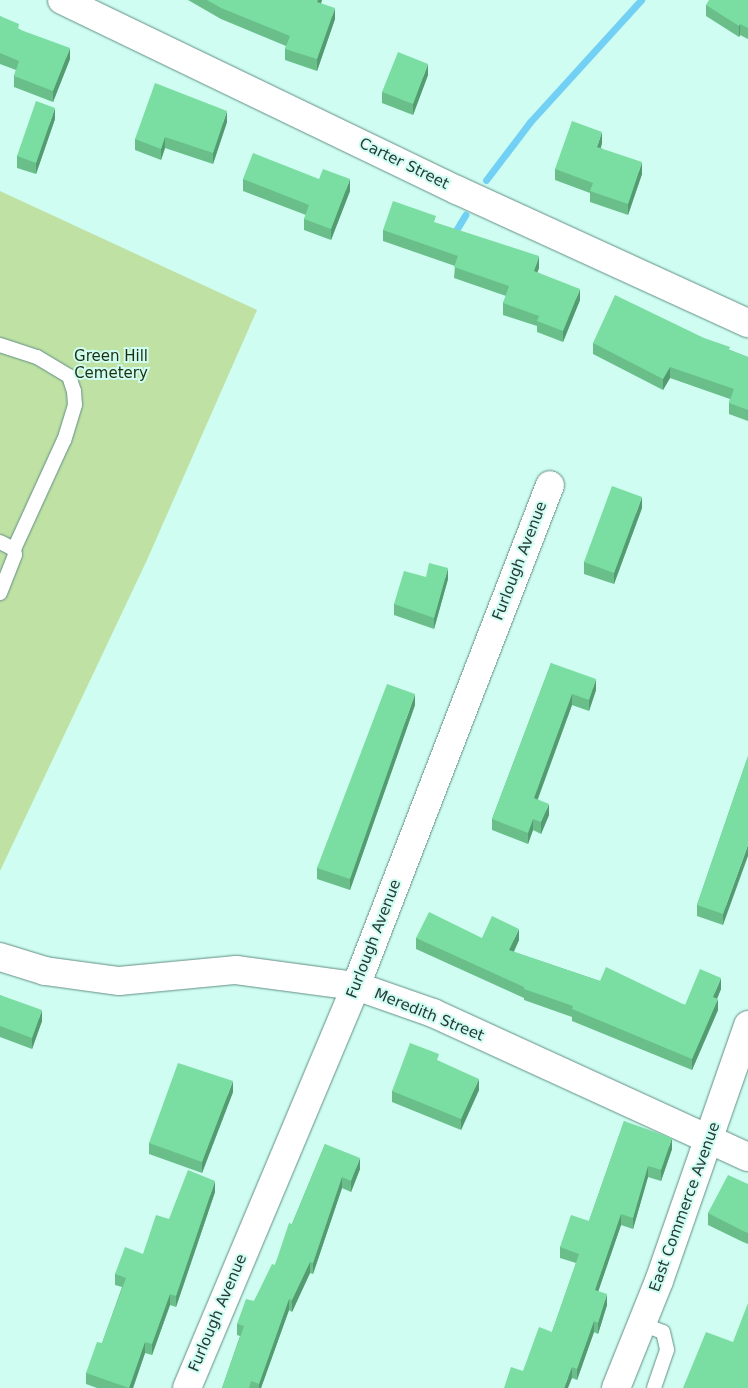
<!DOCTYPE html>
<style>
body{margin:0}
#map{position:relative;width:748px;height:1388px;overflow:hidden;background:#cffdf2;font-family:"DejaVu Sans",sans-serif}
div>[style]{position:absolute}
.green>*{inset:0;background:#bfe2a4}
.stream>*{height:7px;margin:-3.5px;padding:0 3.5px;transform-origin:3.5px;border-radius:3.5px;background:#73d0f5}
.roads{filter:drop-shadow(0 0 1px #638e84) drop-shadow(0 0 1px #638e84)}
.lane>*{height:14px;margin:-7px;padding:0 7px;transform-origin:7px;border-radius:7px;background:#fff}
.street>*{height:28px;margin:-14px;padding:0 14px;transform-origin:14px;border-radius:14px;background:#fff}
.wall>*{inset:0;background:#69be8a}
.shaded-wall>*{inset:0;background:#559b71}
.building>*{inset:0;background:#7adda1}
span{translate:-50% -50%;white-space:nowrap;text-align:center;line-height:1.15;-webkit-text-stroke:4px #cffdf2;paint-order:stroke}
.street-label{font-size:15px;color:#273935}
.park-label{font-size:15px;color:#1d2f0b}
</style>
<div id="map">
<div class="green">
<div style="clip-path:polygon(0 191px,257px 310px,147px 560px,0 871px)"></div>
</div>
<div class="stream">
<div style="left:486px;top:180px;width:73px;rotate:-52.8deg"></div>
<div style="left:530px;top:122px;width:165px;rotate:-47.7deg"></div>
<div style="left:452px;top:237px;width:26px;rotate:-59deg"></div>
</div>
<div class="roads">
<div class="lane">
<div style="left:0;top:345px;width:39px;rotate:18deg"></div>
<div style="left:37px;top:357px;width:37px;rotate:31deg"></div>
<div style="left:69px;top:376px;width:16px;rotate:72deg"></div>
<div style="left:74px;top:391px;width:14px;rotate:86deg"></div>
<div style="left:75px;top:405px;width:37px;rotate:107deg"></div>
<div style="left:64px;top:440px;width:120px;rotate:114.6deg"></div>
<div style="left:0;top:542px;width:16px;rotate:27deg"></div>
<div style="left:14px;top:549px;width:6px;rotate:81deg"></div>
<div style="left:15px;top:555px;width:41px;rotate:111.5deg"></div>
<div style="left:642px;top:1324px;width:22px;rotate:21deg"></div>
<div style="left:663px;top:1332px;width:18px;rotate:77deg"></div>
<div style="left:667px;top:1350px;width:40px;rotate:108.9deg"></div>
</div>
<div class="street">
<div style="left:62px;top:0;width:438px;rotate:25.7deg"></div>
<div style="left:457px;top:190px;width:320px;rotate:24.6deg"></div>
<div style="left:0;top:957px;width:47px;rotate:17.3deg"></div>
<div style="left:45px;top:971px;width:75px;rotate:7.7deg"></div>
<div style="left:119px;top:981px;width:118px;rotate:-5.4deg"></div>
<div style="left:236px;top:970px;width:121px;rotate:7.6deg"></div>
<div style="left:356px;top:986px;width:82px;rotate:19.3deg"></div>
<div style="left:433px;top:1013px;width:346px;rotate:24.6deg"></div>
<div style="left:187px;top:1388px;width:436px;rotate:-67.2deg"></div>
<div style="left:356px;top:986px;width:537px;rotate:-68.83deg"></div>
<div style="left:616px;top:1388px;width:115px;rotate:-68.1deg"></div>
<div style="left:659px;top:1281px;width:271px;rotate:-70.8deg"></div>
</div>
</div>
<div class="wall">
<div style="clip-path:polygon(188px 0,322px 0,321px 3px,335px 19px,317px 71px,285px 60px,285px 49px,286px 46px,221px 19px)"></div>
<div style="clip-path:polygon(748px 0,748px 39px,740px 35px,739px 37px,706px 16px,706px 5px)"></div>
<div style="clip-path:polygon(0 16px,19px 29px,70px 59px,53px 102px,14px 87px,14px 76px,16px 70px,0 64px)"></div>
<div style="clip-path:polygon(428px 75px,413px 115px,382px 103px,382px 92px)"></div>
<div style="clip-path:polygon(55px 119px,36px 174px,17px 168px,17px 156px)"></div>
<div style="clip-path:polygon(227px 122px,213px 164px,165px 148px,161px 160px,135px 150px,135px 139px)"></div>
<div style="clip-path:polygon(602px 143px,601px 148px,642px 174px,628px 215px,590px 202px,590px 193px,555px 180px,555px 169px)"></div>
<div style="clip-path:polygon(243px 179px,350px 191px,331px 240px,304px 230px,304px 219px,306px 215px,243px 191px)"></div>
<div style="clip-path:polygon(436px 223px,539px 268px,537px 272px,580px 300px,563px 342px,537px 332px,537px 326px,503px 315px,503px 303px,506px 296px,454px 278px,455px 266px,383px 241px,383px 230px)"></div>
<div style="clip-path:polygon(593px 343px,730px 350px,748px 357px,748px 421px,729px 414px,729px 403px,730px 399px,670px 378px,663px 390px,593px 354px)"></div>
<div style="clip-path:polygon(642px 508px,614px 584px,584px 574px,584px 562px)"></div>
<div style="clip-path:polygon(426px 577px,448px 579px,434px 629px,394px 615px,394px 604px)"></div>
<div style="clip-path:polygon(551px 663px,596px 690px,589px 711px,572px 705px,538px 799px,549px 815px,541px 834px,533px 830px,528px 844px,492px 830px,492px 819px)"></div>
<div style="clip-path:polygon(415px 705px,350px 890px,317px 879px,317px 868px)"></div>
<div style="clip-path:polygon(748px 756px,723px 925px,697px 916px,697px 905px)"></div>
<div style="clip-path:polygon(416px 938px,482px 938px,519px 940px,514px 952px,600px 981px,685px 1005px,721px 989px,717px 999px,718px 1010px,692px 1070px,572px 1021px,572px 1017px,524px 1000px,524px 998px,416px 949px)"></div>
<div style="clip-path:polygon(0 995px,42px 1021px,32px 1049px,0 1037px)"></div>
<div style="clip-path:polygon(439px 1061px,479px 1090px,461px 1130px,392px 1102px,392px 1091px)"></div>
<div style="clip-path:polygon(233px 1092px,202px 1173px,149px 1154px,149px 1143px)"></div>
<div style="clip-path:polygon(624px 1121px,672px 1149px,661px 1181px,648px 1177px,633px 1229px,621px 1225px,598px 1291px,607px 1305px,598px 1334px,594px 1332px,577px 1380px,572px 1378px,523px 1371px,552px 1332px,576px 1263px,560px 1258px,560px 1247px,589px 1221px)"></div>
<div style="clip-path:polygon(325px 1144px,360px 1169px,351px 1192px,342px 1188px,313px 1274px,310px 1273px,292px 1312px,289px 1310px,261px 1388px,222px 1388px,240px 1336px,237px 1335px,237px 1324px,254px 1301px,275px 1265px)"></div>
<div style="clip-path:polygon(748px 1184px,748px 1244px,743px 1242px,708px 1225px,708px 1213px)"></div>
<div style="clip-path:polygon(215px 1192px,176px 1307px,170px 1305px,152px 1355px,145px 1353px,133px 1388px,97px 1388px,86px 1384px,86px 1373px,102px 1343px,122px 1287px,115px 1285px,115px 1274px,143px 1254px,169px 1219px)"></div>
</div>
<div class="shaded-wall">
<div style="clip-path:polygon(318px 0,322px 0,317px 13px,317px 2px)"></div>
<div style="clip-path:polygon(335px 8px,335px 19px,317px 71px,317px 59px)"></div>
<div style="clip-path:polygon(740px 24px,740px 35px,739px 37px,739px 26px)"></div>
<div style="clip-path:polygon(70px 48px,70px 59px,53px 102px,53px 91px)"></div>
<div style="clip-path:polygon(428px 64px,428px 75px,413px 115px,413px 104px)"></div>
<div style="clip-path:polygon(55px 108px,55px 119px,36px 174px,36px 163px)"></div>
<div style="clip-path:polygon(227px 111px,227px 122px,213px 164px,213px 153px)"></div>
<div style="clip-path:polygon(602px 132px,602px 143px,597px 158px,597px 147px)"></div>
<div style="clip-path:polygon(165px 137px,165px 148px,161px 160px,161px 149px)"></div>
<div style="clip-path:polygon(642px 162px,642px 174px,628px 215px,628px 204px)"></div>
<div style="clip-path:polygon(350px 179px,350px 191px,331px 240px,331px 229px)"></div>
<div style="clip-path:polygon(539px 256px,539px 268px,534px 282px,534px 271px)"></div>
<div style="clip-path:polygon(580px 289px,580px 300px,563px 342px,563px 331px)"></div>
<div style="clip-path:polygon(670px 367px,670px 378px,663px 390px,663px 379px)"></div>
<div style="clip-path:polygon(642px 497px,642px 508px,614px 584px,614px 573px)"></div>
<div style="clip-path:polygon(448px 568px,448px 579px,434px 629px,434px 618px)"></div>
<div style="clip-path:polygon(596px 679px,596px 690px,589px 711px,589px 700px)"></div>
<div style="clip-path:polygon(415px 694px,415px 705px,350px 890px,350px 879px)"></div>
<div style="clip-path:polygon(572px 694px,572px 705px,534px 809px,534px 798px)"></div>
<div style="clip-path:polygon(549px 804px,549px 815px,541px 834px,541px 822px)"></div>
<div style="clip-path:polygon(533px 819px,533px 830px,528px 844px,528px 833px)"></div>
<div style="clip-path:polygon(748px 845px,748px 856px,723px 925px,723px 914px)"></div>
<div style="clip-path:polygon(519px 929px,519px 940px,509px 961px,509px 950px)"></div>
<div style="clip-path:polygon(721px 978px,721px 989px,713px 1008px,713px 997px)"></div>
<div style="clip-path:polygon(718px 999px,718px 1010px,692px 1070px,692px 1059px)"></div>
<div style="clip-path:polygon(42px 1010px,42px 1021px,32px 1049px,32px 1038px)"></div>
<div style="clip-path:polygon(479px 1079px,479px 1090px,461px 1130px,461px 1119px)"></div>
<div style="clip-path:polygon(233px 1081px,233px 1092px,202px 1173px,202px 1162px)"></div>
<div style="clip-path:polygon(672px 1138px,672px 1149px,661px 1181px,661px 1170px)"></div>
<div style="clip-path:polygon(360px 1158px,360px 1169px,351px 1192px,351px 1181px)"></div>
<div style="clip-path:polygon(648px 1166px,648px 1177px,633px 1229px,633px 1218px)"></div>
<div style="clip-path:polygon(342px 1177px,342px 1188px,313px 1274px,313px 1263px)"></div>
<div style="clip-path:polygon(215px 1181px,215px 1192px,176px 1307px,176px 1296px)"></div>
<div style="clip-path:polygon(621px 1214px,621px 1225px,595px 1301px,595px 1290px)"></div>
<div style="clip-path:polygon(310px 1262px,310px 1273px,292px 1312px,292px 1300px)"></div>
<div style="clip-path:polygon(170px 1294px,170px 1305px,152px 1355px,152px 1344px)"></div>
<div style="clip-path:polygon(607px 1294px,607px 1305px,598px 1334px,598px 1323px)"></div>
<div style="clip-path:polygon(289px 1299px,289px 1310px,261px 1388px,259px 1388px,259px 1384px)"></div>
<div style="clip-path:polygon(594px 1321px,594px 1332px,577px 1380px,577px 1369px)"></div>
<div style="clip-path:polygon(145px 1342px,145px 1353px,133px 1388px,129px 1388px)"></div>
<div style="clip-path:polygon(572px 1367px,572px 1378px,568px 1388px,564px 1388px)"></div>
</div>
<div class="building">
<div style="clip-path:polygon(207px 0,318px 0,317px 2px,335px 8px,317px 59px,285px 49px,290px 36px,221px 8px)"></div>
<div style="clip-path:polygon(709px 0,748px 0,748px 28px,740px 24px,739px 26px,706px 5px)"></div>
<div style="clip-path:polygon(0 16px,19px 24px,18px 29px,70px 48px,53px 91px,14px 76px,19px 61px,0 53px)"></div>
<div style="clip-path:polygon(398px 52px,428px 64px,413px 104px,382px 92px)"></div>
<div style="clip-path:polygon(155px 83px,227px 111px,213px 153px,165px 137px,161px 149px,135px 139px)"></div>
<div style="clip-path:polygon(36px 101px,55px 108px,36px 163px,17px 156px)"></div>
<div style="clip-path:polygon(572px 121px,602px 132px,597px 147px,642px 162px,628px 204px,590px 191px,593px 183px,555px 169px)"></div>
<div style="clip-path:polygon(253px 153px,319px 179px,323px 169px,350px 179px,331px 229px,304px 219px,309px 205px,243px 179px)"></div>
<div style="clip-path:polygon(393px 201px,436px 216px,434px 222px,539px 256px,534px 271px,580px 289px,563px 331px,537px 321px,539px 316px,503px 303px,509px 286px,454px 267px,458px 256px,383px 230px)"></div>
<div style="clip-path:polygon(615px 295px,704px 338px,730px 347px,729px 350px,748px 357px,748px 410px,729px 403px,734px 389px,670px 367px,663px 379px,593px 343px)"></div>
<div style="clip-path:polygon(612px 486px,642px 497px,614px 573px,584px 562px)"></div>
<div style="clip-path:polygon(429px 563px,448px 568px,434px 618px,394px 604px,404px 571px,426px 577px)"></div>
<div style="clip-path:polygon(551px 663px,596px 679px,589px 700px,572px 694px,534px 798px,549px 804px,541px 822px,533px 819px,528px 833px,492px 819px)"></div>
<div style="clip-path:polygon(387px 684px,415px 694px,350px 879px,317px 868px)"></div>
<div style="clip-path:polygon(748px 756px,748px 845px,723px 914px,697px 905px)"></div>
<div style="clip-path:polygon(429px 912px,482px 938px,492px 916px,519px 929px,509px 950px,600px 981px,606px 967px,685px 1005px,700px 969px,721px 978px,713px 997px,718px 999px,692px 1059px,572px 1009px,573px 1006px,524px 989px,524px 987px,416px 938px)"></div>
<div style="clip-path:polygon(0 995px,42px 1010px,32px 1038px,0 1026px)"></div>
<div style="clip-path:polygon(410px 1043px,439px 1054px,437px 1060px,479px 1079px,461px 1119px,392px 1091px)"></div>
<div style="clip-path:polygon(178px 1063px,233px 1081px,202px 1162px,149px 1143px)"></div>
<div style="clip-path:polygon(624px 1121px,672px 1138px,661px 1170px,648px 1166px,633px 1218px,621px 1214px,595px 1290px,607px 1294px,598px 1323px,594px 1321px,577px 1369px,572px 1367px,564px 1388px,504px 1388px,511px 1367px,523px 1371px,539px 1327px,552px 1332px,579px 1254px,560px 1247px,571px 1215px,589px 1221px)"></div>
<div style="clip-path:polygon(325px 1144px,360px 1158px,351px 1181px,342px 1177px,313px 1263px,310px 1262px,292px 1300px,289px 1299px,259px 1384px,251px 1381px,249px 1388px,222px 1388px,244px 1326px,237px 1324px,246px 1299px,254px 1301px,272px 1264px,275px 1265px,289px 1223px,292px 1224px)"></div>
<div style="clip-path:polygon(188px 1170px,215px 1181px,176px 1296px,170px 1294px,152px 1344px,145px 1342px,129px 1388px,86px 1373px,97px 1342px,102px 1343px,126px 1278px,115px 1274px,125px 1247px,143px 1254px,156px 1215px,169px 1219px)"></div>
<div style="clip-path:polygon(728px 1175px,748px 1184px,748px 1233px,743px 1231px,708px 1213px)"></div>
<div style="clip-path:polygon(748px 1303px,748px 1388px,683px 1388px,706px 1332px,733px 1342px)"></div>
</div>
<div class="street-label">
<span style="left:404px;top:164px;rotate:26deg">Carter Street</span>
<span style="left:520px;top:561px;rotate:-69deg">Furlough Avenue</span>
<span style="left:374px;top:939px;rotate:-69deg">Furlough Avenue</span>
<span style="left:429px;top:1015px;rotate:22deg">Meredith Street</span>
<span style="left:685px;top:1207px;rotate:-70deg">East Commerce Avenue</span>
<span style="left:218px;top:1313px;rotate:-67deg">Furlough Avenue</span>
</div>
<div class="park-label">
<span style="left:111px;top:365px">Green Hill<br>Cemetery</span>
</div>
</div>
